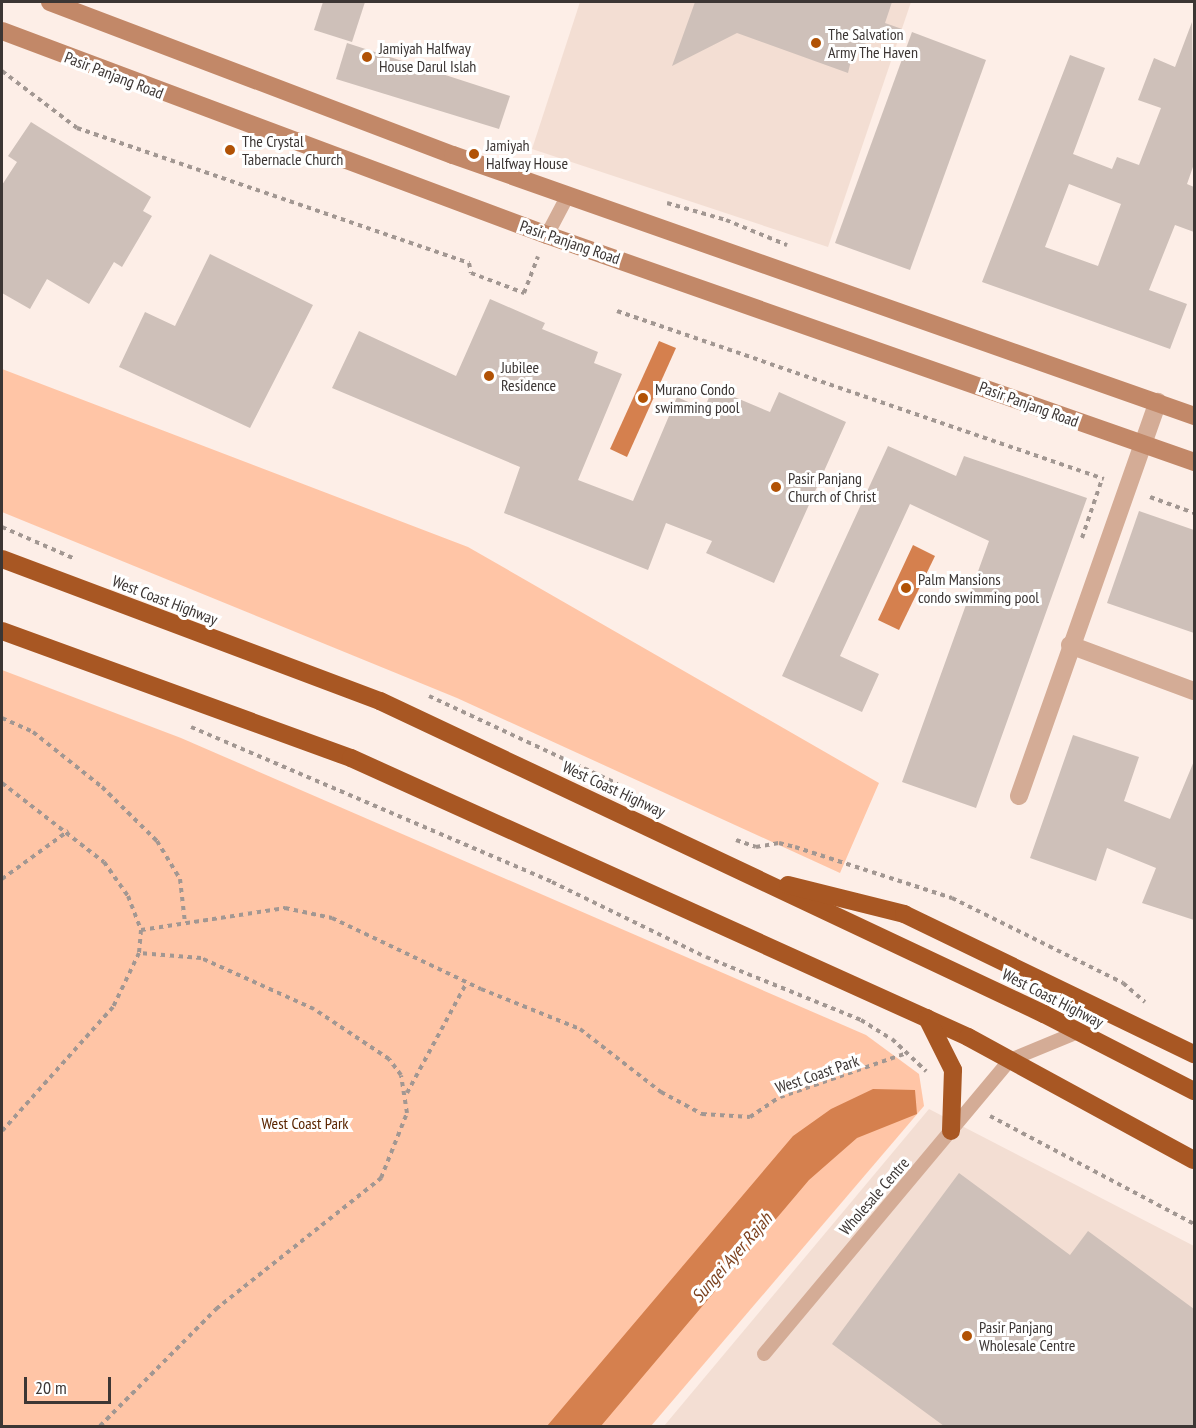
<!DOCTYPE html>
<style>
body{margin:0}
#map{position:relative;width:1196px;height:1428px;overflow:hidden;background:#fdeee7;font-family:"PT Sans Narrow",sans-serif}
div>[style]{position:absolute}
.built>*{inset:0;background:#f3ded3}
.green>*{inset:0;background:#ffc5a6}
.water>*{inset:0;background:#d5804e}
.building>*{inset:0;background:#cec0b9}
.path>*{height:4px;margin-top:-2px;transform-origin:0;background:repeating-linear-gradient(90deg,#a29792 0 4.5px,transparent 0 9px)}
.lane>*{height:14px;margin:-7px;padding:0 7px;transform-origin:7px;border-radius:7px;background:#d4ac96}
.street>*{height:18px;margin:-9px;padding:0 9px;transform-origin:9px;border-radius:9px;background:#d4ac96}
.secondary>*{height:18px;margin:-9px;padding:0 9px;transform-origin:9px;border-radius:9px;background:#c28868}
.highway>*{height:18px;margin:-9px;padding:0 9px;transform-origin:9px;border-radius:9px;background:#a85723}
.dots>*{width:16px;height:16px;translate:-50% -50%;box-sizing:border-box;border:3px solid #fff;border-radius:50%}
span{translate:-50% -50%;white-space:nowrap;text-align:center;line-height:1.15;-webkit-text-stroke:6px #fff;paint-order:stroke}
.poi-label{font-size:16px;color:#3c3634}
.left{translate:0 -50%;text-align:left}
.street-label{font-size:16px;color:#3c3634}
.park-label{font-size:16px;color:#5b2500}
.water-label{font-size:18px;color:#7c421f;font-style:italic}
.frame{position:absolute;inset:0;border:3px solid #3c3634;pointer-events:none}
.scale{position:absolute;left:24px;top:1377px;width:87px;height:27px;box-sizing:border-box;border:3px solid #3c3634;border-top:0;padding-left:8px;font-size:18px;line-height:21px;white-space:nowrap;color:#3c3634;-webkit-text-stroke:4px #fff;paint-order:stroke}
</style>
<div id="map">
<div class="built">
<div style="clip-path:polygon(580px 2px,911px 2px,828px 247px,532px 149px)"></div>
<div style="clip-path:polygon(929px 1109px,1194px 1246px,1194px 1426px,664px 1426px)"></div>
</div>
<div class="green">
<div style="clip-path:polygon(2px 369px,468px 547px,879px 783px,840px 873px,457px 698px,2px 512px)"></div>
<div style="clip-path:polygon(2px 670px,181px 738px,866px 1035px,919px 1074px,924px 1106px,651px 1426px,2px 1426px)"></div>
</div>
<div class="water">
<div style="clip-path:polygon(659px 341px,676px 348px,627px 457px,610px 449px)"></div>
<div style="clip-path:polygon(913px 545px,935px 556px,899px 630px,878px 620px)"></div>
<div style="clip-path:polygon(873px 1089px,915px 1090px,917px 1114px,857px 1138px,809px 1180px,601px 1426px,547px 1426px,793px 1136px,831px 1109px)"></div>
</div>
<div class="building">
<div style="clip-path:polygon(323px 2px,365px 2px,352px 42px,314px 30px)"></div>
<div style="clip-path:polygon(695px 2px,892px 2px,885px 23px,902px 29px,854px 48px,848px 73px,737px 33px,672px 66px)"></div>
<div style="clip-path:polygon(evenodd,1192px 22px,1194px 164px,1187px 184px,1194px 187px,1194px 232px,1175px 225px,1149px 290px,1187px 304px,1170px 349px,982px 282px,1070px 55px,1105px 68px,1073px 154px,1112px 169px,1117px 157px,1139px 165px,1161px 108px,1138px 100px,1154px 58px,1175px 67px,1192px 22px,1069px 184px,1121px 204px,1098px 266px,1045px 247px,1069px 184px)"></div>
<div style="clip-path:polygon(912px 32px,986px 60px,910px 270px,835px 243px)"></div>
<div style="clip-path:polygon(347px 43px,510px 96px,499px 129px,336px 79px)"></div>
<div style="clip-path:polygon(31px 122px,151px 197px,143px 211px,152px 216px,122px 267px,114px 262px,89px 304px,47px 279px,30px 309px,2px 293px,2px 185px,17px 162px,8px 156px)"></div>
<div style="clip-path:polygon(210px 254px,313px 305px,250px 428px,119px 367px,145px 312px,175px 326px)"></div>
<div style="clip-path:polygon(490px 299px,545px 323px,542px 329px,598px 352px,594px 363px,622px 374px,578px 480px,633px 501px,677px 397px,704px 409px,713px 388px,770px 412px,779px 392px,846px 422px,774px 583px,706px 553px,712px 541px,666px 523px,648px 570px,504px 513px,520px 467px,332px 388px,359px 331px,456px 376px)"></div>
<div style="clip-path:polygon(888px 446px,956px 476px,964px 456px,1087px 498px,976px 808px,902px 782px,989px 541px,910px 504px,840px 656px,879px 674px,862px 712px,782px 676px)"></div>
<div style="clip-path:polygon(1139px 511px,1194px 530px,1194px 633px,1107px 603px)"></div>
<div style="clip-path:polygon(1073px 735px,1139px 757px,1124px 801px,1170px 819px,1194px 761px,1194px 920px,1142px 903px,1156px 868px,1107px 848px,1096px 881px,1030px 858px)"></div>
<div style="clip-path:polygon(959px 1173px,1070px 1255px,1088px 1231px,1194px 1309px,1194px 1426px,944px 1426px,832px 1344px)"></div>
</div>
<div class="path">
<div style="left:2px;top:71px;width:94px;rotate:37.2deg"></div>
<div style="left:77px;top:128px;width:415px;rotate:19deg"></div>
<div style="left:469px;top:263px;width:10px;rotate:79deg"></div>
<div style="left:471px;top:273px;width:57px;rotate:20.7deg"></div>
<div style="left:524px;top:293px;width:39px;rotate:-69deg"></div>
<div style="left:667px;top:203px;width:61px;rotate:16.1deg"></div>
<div style="left:726px;top:220px;width:66px;rotate:22.3deg"></div>
<div style="left:617px;top:311px;width:515px;rotate:19.03deg"></div>
<div style="left:1150px;top:497px;width:47px;rotate:20deg"></div>
<div style="left:2px;top:527px;width:77px;rotate:23.6deg"></div>
<div style="left:1082px;top:538px;width:62px;rotate:-71.3deg"></div>
<div style="left:429px;top:696px;width:208px;rotate:25deg"></div>
<div style="left:2px;top:718px;width:34px;rotate:24deg"></div>
<div style="left:33px;top:732px;width:88px;rotate:38.6deg"></div>
<div style="left:102px;top:787px;width:77px;rotate:44.5deg"></div>
<div style="left:157px;top:841px;width:44px;rotate:58.8deg"></div>
<div style="left:180px;top:879px;width:44px;rotate:83.5deg"></div>
<div style="left:191px;top:727px;width:393px;rotate:23.2deg"></div>
<div style="left:552px;top:882px;width:171px;rotate:26deg"></div>
<div style="left:706px;top:957px;width:167px;rotate:22.1deg"></div>
<div style="left:861px;top:1020px;width:36px;rotate:32deg"></div>
<div style="left:892px;top:1039px;width:47px;rotate:43.3deg"></div>
<div style="left:2px;top:783px;width:129px;rotate:37.8deg"></div>
<div style="left:104px;top:862px;width:42px;rotate:54.8deg"></div>
<div style="left:128px;top:896px;width:36px;rotate:69deg"></div>
<div style="left:141px;top:930px;width:23px;rotate:95deg"></div>
<div style="left:139px;top:953px;width:60px;rotate:115.7deg"></div>
<div style="left:113px;top:1007px;width:166px;rotate:131.8deg"></div>
<div style="left:736px;top:840px;width:21px;rotate:19deg"></div>
<div style="left:756px;top:847px;width:23px;rotate:-10deg"></div>
<div style="left:779px;top:843px;width:16px;rotate:14deg"></div>
<div style="left:795px;top:847px;width:165px;rotate:18deg"></div>
<div style="left:952px;top:898px;width:191px;rotate:26.4deg"></div>
<div style="left:1123px;top:983px;width:29px;rotate:41deg"></div>
<div style="left:2px;top:879px;width:82px;rotate:-36deg"></div>
<div style="left:141px;top:930px;width:146px;rotate:-8.7deg"></div>
<div style="left:285px;top:908px;width:48px;rotate:12deg"></div>
<div style="left:332px;top:918px;width:165px;rotate:25.5deg"></div>
<div style="left:481px;top:989px;width:107px;rotate:22deg"></div>
<div style="left:580px;top:1029px;width:103px;rotate:37.9deg"></div>
<div style="left:661px;top:1092px;width:47px;rotate:28.2deg"></div>
<div style="left:702px;top:1114px;width:48px;rotate:3.6deg"></div>
<div style="left:750px;top:1117px;width:36px;rotate:-34deg"></div>
<div style="left:780px;top:1097px;width:134px;rotate:-19.1deg"></div>
<div style="left:407px;top:1093px;width:126px;rotate:-61.6deg"></div>
<div style="left:990px;top:1116px;width:231px;rotate:27.9deg"></div>
<div style="left:100px;top:1426px;width:165px;rotate:-45.2deg"></div>
<div style="left:216px;top:1309px;width:211px;rotate:-38.4deg"></div>
<div style="left:381px;top:1178px;width:70px;rotate:-68.2deg"></div>
<div style="left:407px;top:1113px;width:38px;rotate:-99deg"></div>
<div style="left:401px;top:1075px;width:20px;rotate:-127deg"></div>
<div style="left:389px;top:1059px;width:90px;rotate:-146.3deg"></div>
<div style="left:314px;top:1009px;width:124px;rotate:-155.7deg"></div>
<div style="left:201px;top:958px;width:62px;rotate:-175.4deg"></div>
</div>
<div class="lane">
<div style="left:547px;top:235px;width:45px;rotate:-62.3deg"></div>
<div style="left:764px;top:1354px;width:383px;rotate:-50.1deg"></div>
<div style="left:1010px;top:1060px;width:74px;rotate:-22.4deg"></div>
</div>
<div class="street">
<div style="left:1070px;top:645px;width:132px;rotate:20.4deg"></div>
<div style="left:1019px;top:796px;width:418px;rotate:-70.6deg"></div>
</div>
<div class="secondary">
<div style="left:50px;top:2px;width:431px;rotate:20.8deg"></div>
<div style="left:453px;top:155px;width:786px;rotate:19.4deg"></div>
<div style="left:2px;top:31px;width:582px;rotate:20.52deg"></div>
<div style="left:547px;top:235px;width:686px;rotate:19.33deg"></div>
</div>
<div class="highway">
<div style="left:2px;top:559px;width:404px;rotate:20.6deg"></div>
<div style="left:380px;top:701px;width:734px;rotate:25.24deg"></div>
<div style="left:1044px;top:1014px;width:169px;rotate:27.2deg"></div>
<div style="left:2px;top:631px;width:371px;rotate:20deg"></div>
<div style="left:351px;top:758px;width:677px;rotate:24.33deg"></div>
<div style="left:968px;top:1037px;width:257px;rotate:28.6deg"></div>
<div style="left:788px;top:885px;width:120px;rotate:14deg"></div>
<div style="left:904px;top:914px;width:322px;rotate:25.8deg"></div>
<div style="left:927px;top:1018px;width:58px;rotate:63.4deg"></div>
<div style="left:953px;top:1070px;width:61px;rotate:91.9deg"></div>
</div>
<div class="dots">
<div style="left:816px;top:43px;background:#b15205"></div>
<div style="left:367px;top:57px;background:#b15205"></div>
<div style="left:230px;top:150px;background:#b15205"></div>
<div style="left:474px;top:154px;background:#b15205"></div>
<div style="left:489px;top:376px;background:#b15205"></div>
<div style="left:643px;top:398px;background:#b15205"></div>
<div style="left:776px;top:487px;background:#b15205"></div>
<div style="left:906px;top:588px;background:#b15205"></div>
<div style="left:967px;top:1336px;background:#b15205"></div>
</div>
<div class="poi-label">
<span class="left" style="left:828px;top:43px">The Salvation<br>Army The Haven</span>
<span class="left" style="left:379px;top:57px">Jamiyah Halfway<br>House Darul Islah</span>
<span class="left" style="left:242px;top:150px">The Crystal<br>Tabernacle Church</span>
<span class="left" style="left:486px;top:154px">Jamiyah<br>Halfway House</span>
<span class="left" style="left:501px;top:376px">Jubilee<br>Residence</span>
<span class="left" style="left:655px;top:398px">Murano Condo<br>swimming pool</span>
<span class="left" style="left:788px;top:487px">Pasir Panjang<br>Church of Christ</span>
<span class="left" style="left:918px;top:588px">Palm Mansions<br>condo swimming pool</span>
<span class="left" style="left:979px;top:1336px">Pasir Panjang<br>Wholesale Centre</span>
</div>
<div class="street-label">
<span style="left:114px;top:75px;rotate:21deg">Pasir Panjang Road</span>
<span style="left:570px;top:242px;rotate:19deg">Pasir Panjang Road</span>
<span style="left:1029px;top:404px;rotate:20deg">Pasir Panjang Road</span>
<span style="left:165px;top:600px;rotate:21deg">West Coast Highway</span>
<span style="left:614px;top:789px;rotate:25deg">West Coast Highway</span>
<span style="left:1053px;top:998px;rotate:27deg">West Coast Highway</span>
<span style="left:817px;top:1074px;rotate:-19deg">West Coast Park</span>
<span style="left:874px;top:1196px;rotate:-49deg">Wholesale Centre</span>
</div>
<div class="park-label">
<span style="left:305px;top:1123px">West Coast Park</span>
</div>
<div class="water-label">
<span style="left:732px;top:1258px;rotate:-49deg">Sungei Ayer Rajah</span>
</div>
<div class="frame"></div>
<div class="scale">20 m</div>
</div>
